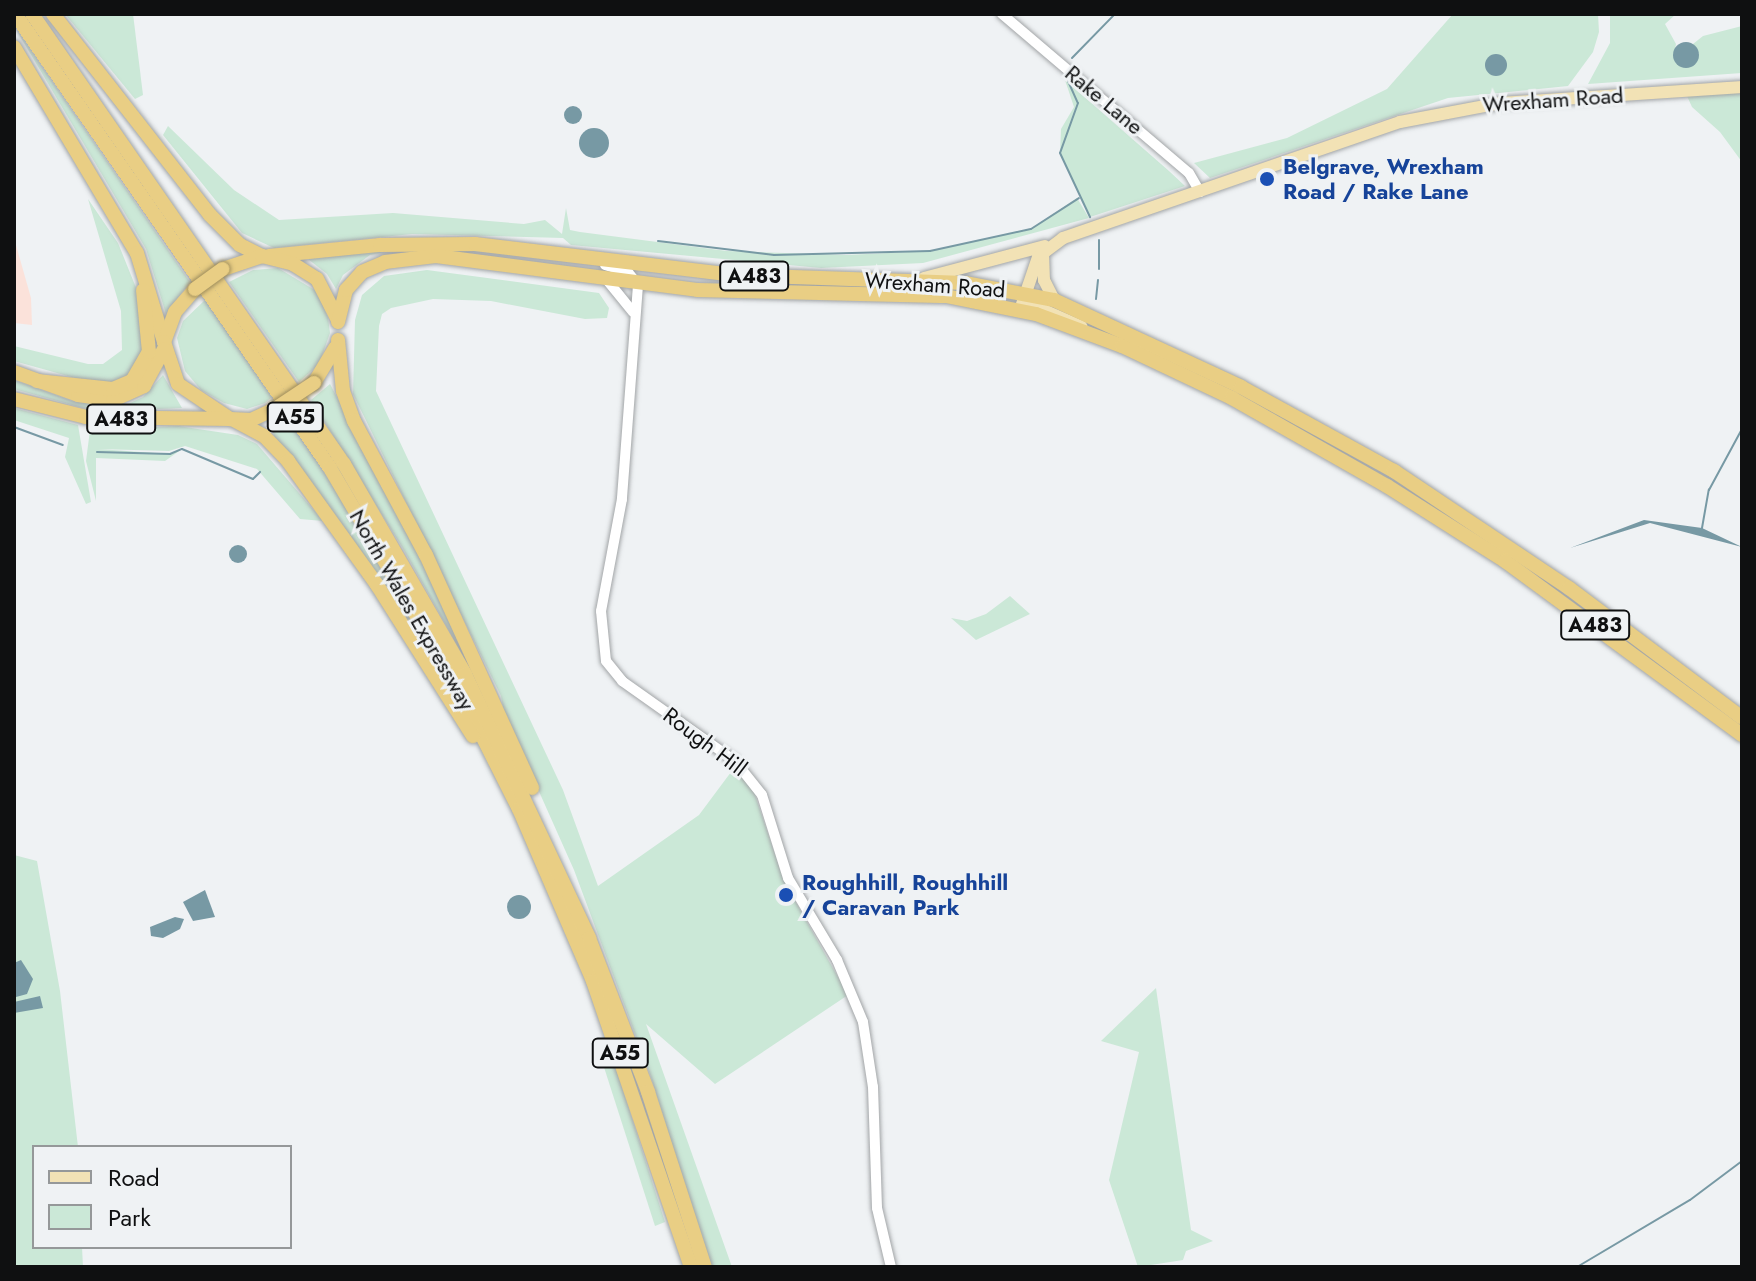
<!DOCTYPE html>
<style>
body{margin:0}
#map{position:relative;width:1756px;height:1281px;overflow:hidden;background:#eff2f4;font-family:Jost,sans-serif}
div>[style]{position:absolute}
.commercial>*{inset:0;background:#fbe2da}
.green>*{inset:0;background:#cbe8d7}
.water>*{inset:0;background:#7799a4}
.round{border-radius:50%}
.stream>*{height:2px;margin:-1px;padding:0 1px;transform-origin:1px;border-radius:1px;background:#7799a4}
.roads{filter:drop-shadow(0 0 2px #a2a5a7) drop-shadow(0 0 2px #a2a5a7)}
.minor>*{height:10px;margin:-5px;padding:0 5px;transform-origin:5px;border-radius:5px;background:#fff}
.major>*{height:12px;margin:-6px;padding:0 6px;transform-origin:6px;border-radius:6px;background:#f2e2b5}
.highway>*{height:14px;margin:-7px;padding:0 7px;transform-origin:7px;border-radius:7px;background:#e9ce84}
.bridges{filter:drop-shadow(0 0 2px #9d8c5c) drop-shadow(0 0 2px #9d8c5c)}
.highway-bridge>*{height:14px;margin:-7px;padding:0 7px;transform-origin:7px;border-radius:7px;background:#e9ce84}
.dots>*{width:22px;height:22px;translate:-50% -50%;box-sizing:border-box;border:4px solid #eff2f4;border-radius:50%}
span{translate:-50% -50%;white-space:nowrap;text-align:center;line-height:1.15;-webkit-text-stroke:6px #eff2f4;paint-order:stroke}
.shield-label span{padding:2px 6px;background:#eff2f4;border:2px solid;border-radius:6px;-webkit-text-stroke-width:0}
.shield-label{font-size:20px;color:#0f1011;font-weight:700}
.street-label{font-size:22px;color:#0f1011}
.transit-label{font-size:22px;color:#164399;font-weight:700}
.left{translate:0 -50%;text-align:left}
.frame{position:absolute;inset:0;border:16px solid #0f1011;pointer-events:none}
.legend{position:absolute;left:32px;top:1145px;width:260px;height:104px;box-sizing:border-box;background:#eff2f4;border:2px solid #959899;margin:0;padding:10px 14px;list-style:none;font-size:24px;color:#0f1011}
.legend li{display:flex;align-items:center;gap:16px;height:40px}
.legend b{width:40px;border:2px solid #959899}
</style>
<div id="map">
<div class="commercial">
<div style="clip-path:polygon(14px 238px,31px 298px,32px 325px,14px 323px)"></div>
</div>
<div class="green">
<div style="clip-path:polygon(65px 14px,133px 14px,143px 95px,135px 99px)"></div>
<div style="clip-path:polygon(1453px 14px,1598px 14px,1599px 32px,1593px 52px,1568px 86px,1448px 98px,1210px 178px,1194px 163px,1287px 138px,1387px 89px)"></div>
<div style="clip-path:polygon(1610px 14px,1676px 14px,1665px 24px,1676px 44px,1674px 54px,1699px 54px,1693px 44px,1703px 36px,1742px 26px,1742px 73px,1588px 84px,1610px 43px)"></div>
<div style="clip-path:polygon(14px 26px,190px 282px,166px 314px,146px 249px)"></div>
<div style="clip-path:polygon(1065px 80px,1169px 171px,1185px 186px,1090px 217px,1060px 153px,1061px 129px,1074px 107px)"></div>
<div style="clip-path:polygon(1742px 91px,1742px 162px,1720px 132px,1692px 107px,1687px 96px)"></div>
<div style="clip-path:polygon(168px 126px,234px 190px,279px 220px,393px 213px,524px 224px,545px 220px,562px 234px,566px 208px,570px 230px,580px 232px,727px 251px,846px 255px,930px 251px,1031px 229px,1077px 198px,1089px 218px,923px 263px,821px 268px,571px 245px,563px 238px,412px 234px,274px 248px,242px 233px,163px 135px)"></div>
<div style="clip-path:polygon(88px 199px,118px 243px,139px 295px,145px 335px,141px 365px,119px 383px,93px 383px,14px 361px,14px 346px,88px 364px,103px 364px,122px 350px,121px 311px)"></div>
<div style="clip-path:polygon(404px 248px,370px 255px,343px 275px,336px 289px,327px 274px,308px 259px)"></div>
<div style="clip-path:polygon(278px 268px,318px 292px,328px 318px,330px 333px,319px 364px,299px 382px,229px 282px,253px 270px)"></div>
<div style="clip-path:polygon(427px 270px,599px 293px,609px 308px,607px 318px,585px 319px,491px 301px,433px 299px,391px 308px,382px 314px,379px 326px,376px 391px,563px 790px,598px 886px,699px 815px,734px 768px,752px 786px,784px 881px,848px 995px,715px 1084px,646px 1024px,732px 1267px,710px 1267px,651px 1077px,574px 870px,504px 713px,501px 696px,353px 394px,355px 320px,362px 295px,384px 276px)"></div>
<div style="clip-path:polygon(205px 300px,272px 397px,265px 403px,247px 409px,224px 403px,201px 390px,185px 371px,177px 338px,183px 321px)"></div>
<div style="clip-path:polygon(163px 375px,182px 408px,112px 411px,83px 408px,14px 389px,14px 380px,72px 401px,119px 408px,143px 397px)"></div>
<div style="clip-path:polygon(330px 384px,438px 591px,489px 701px,402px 547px,311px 400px)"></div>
<div style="clip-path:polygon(14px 408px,78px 425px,91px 502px,86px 504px,65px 457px,69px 438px,14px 420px)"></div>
<div style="clip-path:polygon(286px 416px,340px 496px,452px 690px,347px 531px,274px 436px,271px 425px)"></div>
<div style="clip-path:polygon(178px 426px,238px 435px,257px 444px,323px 521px,300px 519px,257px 469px,185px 446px,169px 451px,98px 449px,169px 454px,182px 449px,165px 461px,96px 458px,96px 501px,86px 461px,90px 430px)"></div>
<div style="clip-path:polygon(1010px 596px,1030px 614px,976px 640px,951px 618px,967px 621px,986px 614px)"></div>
<div style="clip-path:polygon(14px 855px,37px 861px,60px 991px,78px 1147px,34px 1147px,34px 1247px,82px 1247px,83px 1267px,14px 1267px)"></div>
<div style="clip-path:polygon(1156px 988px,1191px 1230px,1213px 1241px,1186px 1251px,1183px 1260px,1138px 1267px,1109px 1180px,1139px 1052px,1101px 1041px)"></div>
<div style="clip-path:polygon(613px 1059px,665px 1222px,655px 1226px,602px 1061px)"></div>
</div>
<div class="water">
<div class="round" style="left:1673px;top:42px;width:26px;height:26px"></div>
<div class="round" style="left:1485px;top:54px;width:22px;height:22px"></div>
<div class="round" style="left:564px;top:106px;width:18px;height:18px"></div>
<div class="round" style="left:579px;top:128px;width:30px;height:30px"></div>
<div style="clip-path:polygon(1644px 520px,1702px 528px,1742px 547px,1650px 523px,1570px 548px)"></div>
<div class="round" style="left:229px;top:545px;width:18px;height:18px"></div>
<div style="clip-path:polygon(205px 890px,215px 917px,193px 921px,183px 902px)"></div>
<div class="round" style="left:507px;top:895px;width:24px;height:24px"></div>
<div style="clip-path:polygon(175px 917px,184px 919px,180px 929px,163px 938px,151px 936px,150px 927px)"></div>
<div style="clip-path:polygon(21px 960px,33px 979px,27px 994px,16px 997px,14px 963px)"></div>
<div style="clip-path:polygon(40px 996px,43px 1008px,14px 1013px,14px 1002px)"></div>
</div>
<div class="stream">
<div style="left:1072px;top:58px;width:62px;rotate:-45.7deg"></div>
<div style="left:1068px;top:81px;width:24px;rotate:66deg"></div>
<div style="left:1078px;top:103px;width:53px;rotate:109.8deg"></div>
<div style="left:1060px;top:153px;width:71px;rotate:64.9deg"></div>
<div style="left:658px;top:241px;width:117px;rotate:6.9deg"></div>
<div style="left:774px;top:255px;width:156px;rotate:-1.5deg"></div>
<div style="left:930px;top:251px;width:103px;rotate:-12.3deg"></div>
<div style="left:1031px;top:229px;width:57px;rotate:-32.9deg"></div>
<div style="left:1099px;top:269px;width:29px;rotate:-90deg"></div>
<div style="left:1096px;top:299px;width:19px;rotate:-84deg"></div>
<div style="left:14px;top:427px;width:52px;rotate:20.2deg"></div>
<div style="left:97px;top:452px;width:73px;rotate:1.6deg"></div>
<div style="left:170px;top:454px;width:13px;rotate:-23deg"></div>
<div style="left:182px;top:449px;width:77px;rotate:22.9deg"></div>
<div style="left:253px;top:479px;width:10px;rotate:-45deg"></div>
<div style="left:1702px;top:528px;width:39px;rotate:-80deg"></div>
<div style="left:1709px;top:490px;width:69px;rotate:-61.6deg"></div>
<div style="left:1577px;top:1267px;width:131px;rotate:-30.7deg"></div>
<div style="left:1690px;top:1200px;width:65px;rotate:-36.9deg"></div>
</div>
<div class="roads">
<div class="minor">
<div style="left:1002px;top:14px;width:245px;rotate:40.4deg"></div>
<div style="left:1189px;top:173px;width:22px;rotate:60deg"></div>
<div style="left:605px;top:265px;width:24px;rotate:17deg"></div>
<div style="left:628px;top:272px;width:16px;rotate:52deg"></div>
<div style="left:638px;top:285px;width:215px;rotate:94.3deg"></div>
<div style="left:622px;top:499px;width:114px;rotate:100.6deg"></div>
<div style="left:601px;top:611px;width:50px;rotate:84.3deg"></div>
<div style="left:606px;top:661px;width:26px;rotate:51deg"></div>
<div style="left:622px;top:681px;width:138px;rotate:35.3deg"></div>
<div style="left:735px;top:761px;width:43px;rotate:51.5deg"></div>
<div style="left:762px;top:795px;width:87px;rotate:72.6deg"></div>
<div style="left:788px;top:878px;width:96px;rotate:59.1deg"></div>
<div style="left:837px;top:960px;width:67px;rotate:67.2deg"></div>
<div style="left:863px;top:1022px;width:66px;rotate:81.3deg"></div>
<div style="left:873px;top:1087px;width:121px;rotate:88.1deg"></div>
<div style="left:877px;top:1208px;width:61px;rotate:76.7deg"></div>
<div style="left:607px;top:280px;width:41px;rotate:50.9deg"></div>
</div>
<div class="major">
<div style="left:1043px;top:253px;width:27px;rotate:88deg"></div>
<div style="left:1044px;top:280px;width:22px;rotate:63deg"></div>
<div style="left:924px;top:278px;width:125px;rotate:-14.8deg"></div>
<div style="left:1023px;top:301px;width:64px;rotate:23.8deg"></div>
<div style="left:1020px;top:310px;width:56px;rotate:-71.2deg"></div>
<div style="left:1038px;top:257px;width:31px;rotate:-37deg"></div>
<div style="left:1063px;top:238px;width:356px;rotate:-19deg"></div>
<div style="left:1400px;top:122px;width:103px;rotate:-10.7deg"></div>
<div style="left:1501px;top:103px;width:242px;rotate:-3.8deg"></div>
</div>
<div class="highway">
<div style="left:15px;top:14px;width:553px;rotate:55.25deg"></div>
<div style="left:330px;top:468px;width:241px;rotate:59.6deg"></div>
<div style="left:452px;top:676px;width:149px;rotate:63.3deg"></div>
<div style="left:519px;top:809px;width:187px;rotate:66.7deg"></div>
<div style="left:593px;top:981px;width:302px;rotate:71.1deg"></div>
<div style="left:32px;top:14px;width:548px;rotate:55.27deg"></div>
<div style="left:344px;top:464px;width:242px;rotate:60deg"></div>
<div style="left:465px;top:674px;width:292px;rotate:64.8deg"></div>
<div style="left:589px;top:938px;width:165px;rotate:69deg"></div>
<div style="left:648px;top:1092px;width:184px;rotate:72deg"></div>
<div style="left:53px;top:14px;width:255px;rotate:52deg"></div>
<div style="left:210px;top:215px;width:42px;rotate:45deg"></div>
<div style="left:240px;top:245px;width:25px;rotate:27deg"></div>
<div style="left:14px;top:47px;width:240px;rotate:59.2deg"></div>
<div style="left:137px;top:253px;width:93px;rotate:73.1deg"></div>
<div style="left:269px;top:256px;width:112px;rotate:-5.7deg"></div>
<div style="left:380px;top:245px;width:95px;rotate:-0.6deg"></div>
<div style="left:475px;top:244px;width:262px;rotate:6.8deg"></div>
<div style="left:735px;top:275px;width:230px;rotate:2deg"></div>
<div style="left:965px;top:283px;width:91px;rotate:10.8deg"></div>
<div style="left:1054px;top:300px;width:206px;rotate:24.9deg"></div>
<div style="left:1241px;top:387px;width:175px;rotate:28.8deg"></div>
<div style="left:1394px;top:471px;width:211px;rotate:33.8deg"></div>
<div style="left:1569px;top:588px;width:216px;rotate:36.9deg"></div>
<div style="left:223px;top:269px;width:41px;rotate:-18.4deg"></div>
<div style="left:262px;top:256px;width:32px;rotate:14deg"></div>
<div style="left:293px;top:264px;width:28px;rotate:32deg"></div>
<div style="left:317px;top:279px;width:46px;rotate:62.9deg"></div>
<div style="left:195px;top:289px;width:30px;rotate:131deg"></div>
<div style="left:175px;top:312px;width:32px;rotate:110deg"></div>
<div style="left:164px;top:342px;width:44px;rotate:71.6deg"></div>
<div style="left:178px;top:384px;width:63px;rotate:33.9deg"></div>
<div style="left:230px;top:419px;width:21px;rotate:3deg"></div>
<div style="left:251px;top:420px;width:26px;rotate:-25deg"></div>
<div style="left:338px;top:322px;width:33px;rotate:-76deg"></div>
<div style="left:346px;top:290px;width:24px;rotate:-48deg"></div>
<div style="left:362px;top:272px;width:25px;rotate:-23deg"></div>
<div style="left:385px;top:262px;width:51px;rotate:-6.7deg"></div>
<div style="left:436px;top:256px;width:263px;rotate:7.4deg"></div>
<div style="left:697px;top:290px;width:249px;rotate:1.4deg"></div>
<div style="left:946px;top:296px;width:92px;rotate:11.3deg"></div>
<div style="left:1036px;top:314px;width:92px;rotate:20.4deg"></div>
<div style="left:1122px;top:346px;width:122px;rotate:25.3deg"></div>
<div style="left:1232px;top:398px;width:178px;rotate:29.6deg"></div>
<div style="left:1387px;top:486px;width:140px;rotate:32.4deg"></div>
<div style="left:1505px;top:561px;width:294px;rotate:36.3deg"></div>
<div style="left:338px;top:340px;width:51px;rotate:84.4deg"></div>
<div style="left:343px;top:391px;width:32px;rotate:70deg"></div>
<div style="left:354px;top:421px;width:152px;rotate:61.8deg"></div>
<div style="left:426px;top:555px;width:256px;rotate:65.5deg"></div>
<div style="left:14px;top:372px;width:68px;rotate:19.8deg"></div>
<div style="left:78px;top:395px;width:35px;rotate:8deg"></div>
<div style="left:113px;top:400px;width:34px;rotate:-24deg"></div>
<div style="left:144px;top:386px;width:42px;rotate:-61.6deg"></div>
<div style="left:37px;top:381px;width:76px;rotate:6deg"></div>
<div style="left:113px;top:389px;width:21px;rotate:-23deg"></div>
<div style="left:132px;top:381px;width:34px;rotate:-60deg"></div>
<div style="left:149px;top:352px;width:62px;rotate:-95.5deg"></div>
<div style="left:314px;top:383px;width:41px;rotate:-59deg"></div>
<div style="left:14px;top:399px;width:74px;rotate:14deg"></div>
<div style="left:86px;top:417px;width:144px;rotate:0.8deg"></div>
<div style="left:234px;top:420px;width:34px;rotate:28deg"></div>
<div style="left:264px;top:436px;width:35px;rotate:46deg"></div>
<div style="left:288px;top:461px;width:153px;rotate:54.3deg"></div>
<div style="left:377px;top:585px;width:179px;rotate:57.6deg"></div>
</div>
</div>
<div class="bridges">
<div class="highway-bridge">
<div style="left:195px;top:289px;width:34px;rotate:-36deg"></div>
<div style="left:275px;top:409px;width:47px;rotate:-33.7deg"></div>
</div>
</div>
<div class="dots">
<div style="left:1267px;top:179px;background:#1a4fb4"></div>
<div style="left:786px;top:895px;background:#1a4fb4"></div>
</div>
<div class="shield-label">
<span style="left:754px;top:276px">A483</span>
<span style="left:295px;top:417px">A55</span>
<span style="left:121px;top:419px">A483</span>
<span style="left:1595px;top:625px">A483</span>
<span style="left:620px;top:1053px">A55</span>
</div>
<div class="street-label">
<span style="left:1104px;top:100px;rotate:40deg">Rake Lane</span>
<span style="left:1553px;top:100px;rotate:-4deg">Wrexham Road</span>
<span style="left:935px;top:285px;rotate:4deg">Wrexham Road</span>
<span style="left:412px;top:610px;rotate:60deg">North Wales Expressway</span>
<span style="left:705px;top:742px;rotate:37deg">Rough Hill</span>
</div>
<div class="transit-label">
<span class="left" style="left:1283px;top:179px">Belgrave, Wrexham<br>Road / Rake Lane</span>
<span class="left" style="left:802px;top:895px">Roughhill, Roughhill<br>/ Caravan Park</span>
</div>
<div class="frame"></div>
<ul class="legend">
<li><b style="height:10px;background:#f2e2b5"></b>Road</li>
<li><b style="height:22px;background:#cbe8d7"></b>Park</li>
</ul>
</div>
